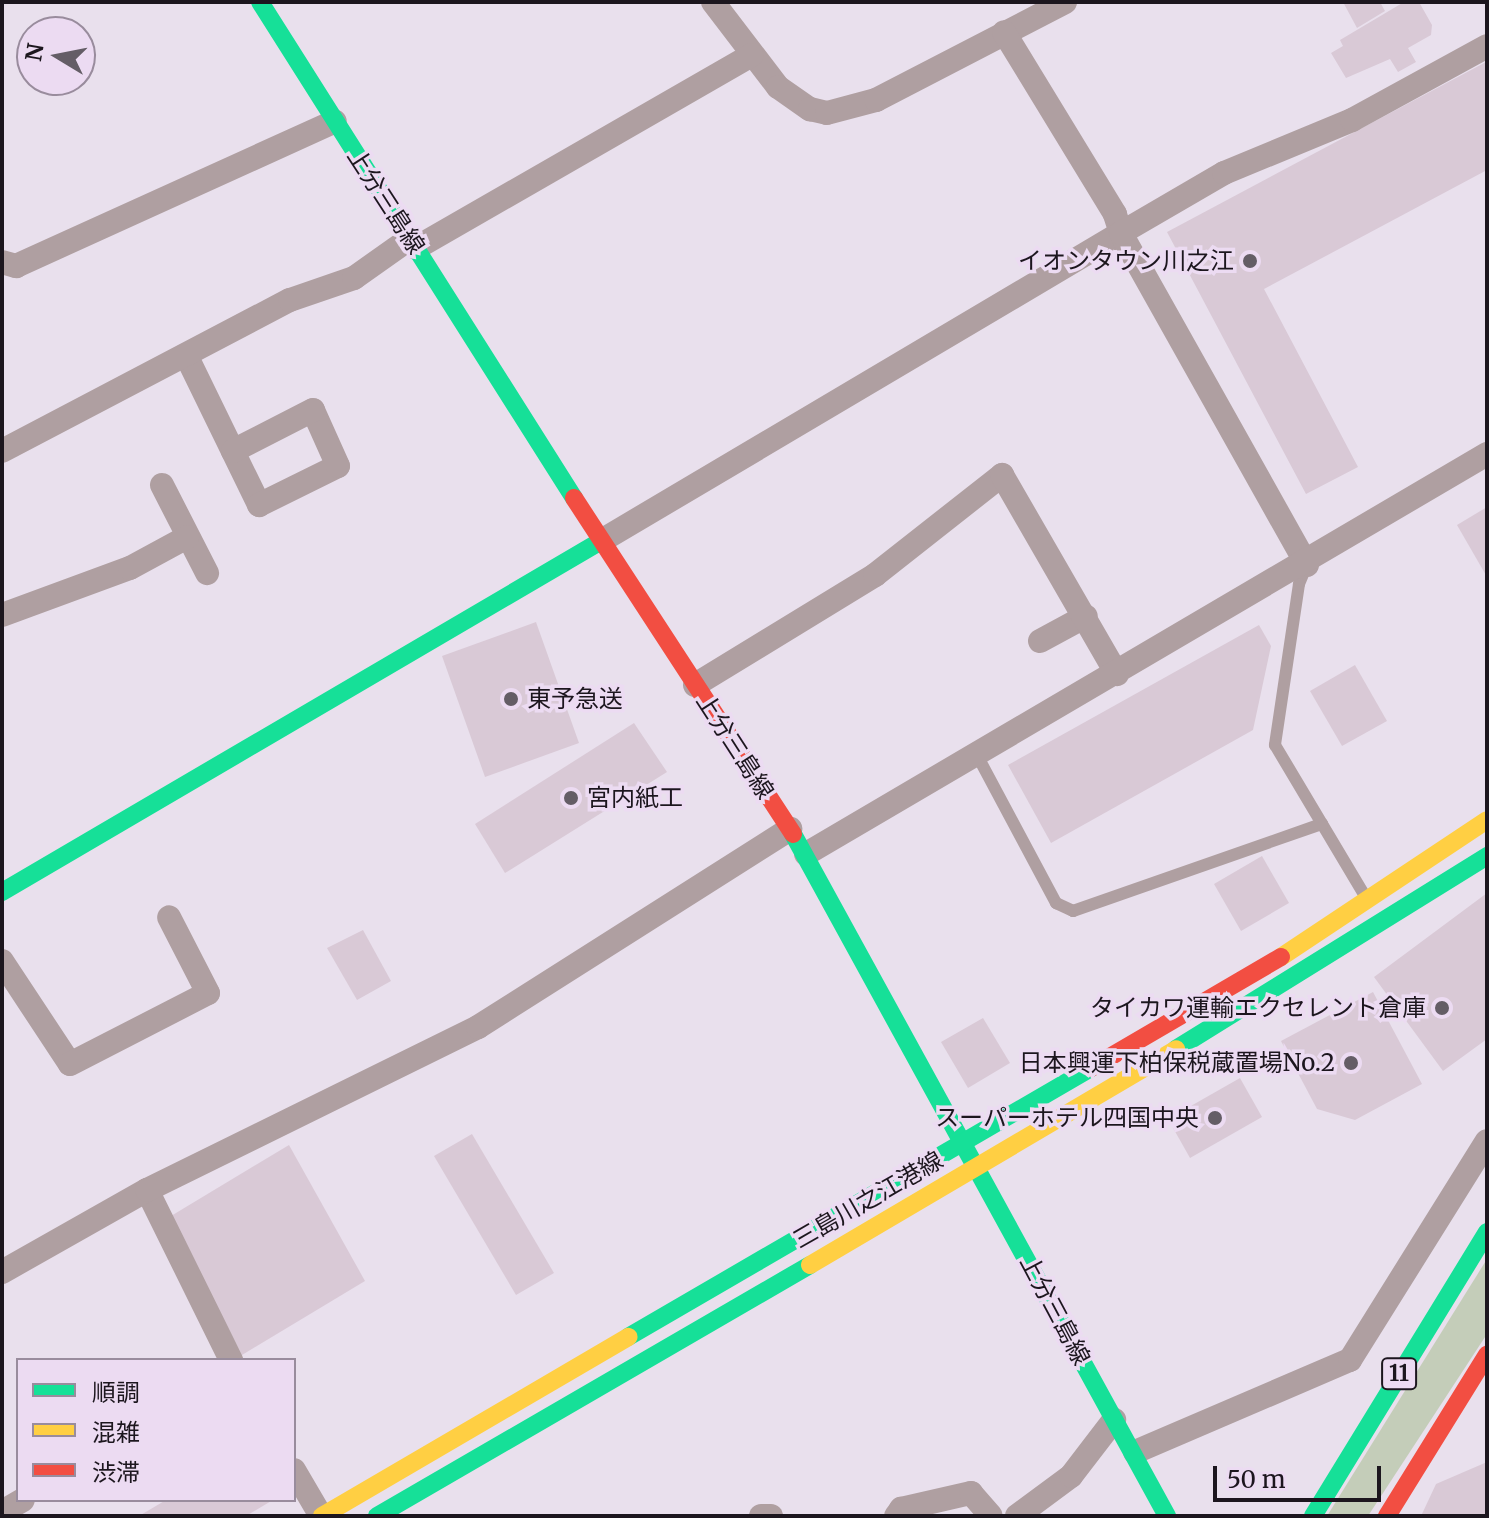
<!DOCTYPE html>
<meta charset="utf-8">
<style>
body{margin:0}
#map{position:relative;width:1489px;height:1518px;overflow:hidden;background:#e9e0ed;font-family:Merriweather,"Noto Sans JP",serif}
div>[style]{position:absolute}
.green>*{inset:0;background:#c4cdb9}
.building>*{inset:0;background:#d9c9d6}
.lane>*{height:12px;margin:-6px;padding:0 6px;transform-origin:6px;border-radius:6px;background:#af9fa1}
.street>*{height:24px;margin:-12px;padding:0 12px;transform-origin:12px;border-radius:12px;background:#af9fa1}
.fast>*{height:18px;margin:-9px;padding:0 9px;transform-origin:9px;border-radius:9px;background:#16e098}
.slow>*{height:18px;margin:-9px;padding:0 9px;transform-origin:9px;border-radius:9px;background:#ffcf43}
.jam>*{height:18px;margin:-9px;padding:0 9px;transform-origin:9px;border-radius:9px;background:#f24e42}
.dots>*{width:22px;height:22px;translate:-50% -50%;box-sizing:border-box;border:4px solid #ecdbf2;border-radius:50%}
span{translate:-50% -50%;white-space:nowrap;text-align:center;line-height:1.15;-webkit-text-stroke:7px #ecdbf2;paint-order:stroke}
.shield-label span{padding:2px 6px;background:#ecdbf2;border:2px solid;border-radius:6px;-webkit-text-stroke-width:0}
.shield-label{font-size:22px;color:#1c161e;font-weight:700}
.street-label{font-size:24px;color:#1c161e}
.poi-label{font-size:24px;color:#1c161e}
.right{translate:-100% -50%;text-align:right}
.left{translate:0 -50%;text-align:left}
.frame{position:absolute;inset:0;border:4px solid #1c161e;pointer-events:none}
.legend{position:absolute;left:16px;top:1358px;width:280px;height:144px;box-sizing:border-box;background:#ecdbf2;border:2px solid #998c9d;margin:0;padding:10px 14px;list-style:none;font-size:24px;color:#1c161e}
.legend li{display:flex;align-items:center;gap:16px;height:40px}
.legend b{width:40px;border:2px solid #998c9d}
.north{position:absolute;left:16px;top:16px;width:80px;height:80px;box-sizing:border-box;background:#ecdbf2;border:2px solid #998c9d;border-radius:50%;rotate:280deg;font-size:22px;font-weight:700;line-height:32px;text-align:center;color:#1c161e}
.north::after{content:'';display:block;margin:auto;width:28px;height:36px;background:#645d66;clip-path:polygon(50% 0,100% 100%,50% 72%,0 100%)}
.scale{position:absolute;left:1213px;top:1466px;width:168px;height:36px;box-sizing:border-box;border:4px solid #1c161e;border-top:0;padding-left:10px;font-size:24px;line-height:28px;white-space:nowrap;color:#1c161e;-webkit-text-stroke:6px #ecdbf2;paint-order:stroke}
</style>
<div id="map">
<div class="green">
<div style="clip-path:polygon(1487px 1259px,1487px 1334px,1368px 1516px,1327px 1516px)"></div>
</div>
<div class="building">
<div style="clip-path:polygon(1343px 2px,1380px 2px,1385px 11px,1357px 28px)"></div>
<div style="clip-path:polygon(1404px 2px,1419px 2px,1432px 25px,1431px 35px,1408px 48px,1416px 62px,1398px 72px,1390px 59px,1346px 78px,1331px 53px,1343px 46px,1340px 40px)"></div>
<div style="clip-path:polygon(1486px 62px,1487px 170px,1264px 289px,1358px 467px,1306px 494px,1167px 232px)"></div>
<div style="clip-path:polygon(1487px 507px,1487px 577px,1457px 525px)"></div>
<div style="clip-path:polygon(536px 622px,579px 743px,485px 777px,442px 656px)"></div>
<div style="clip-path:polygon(1259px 625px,1271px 646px,1253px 730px,1051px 843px,1008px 765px)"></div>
<div style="clip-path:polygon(1355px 665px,1387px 721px,1342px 746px,1310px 691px)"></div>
<div style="clip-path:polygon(634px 723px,667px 772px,505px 873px,475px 824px)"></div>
<div style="clip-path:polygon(1262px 856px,1289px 903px,1241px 931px,1214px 884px)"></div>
<div style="clip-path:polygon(1487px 893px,1487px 1039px,1443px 1071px,1374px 977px)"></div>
<div style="clip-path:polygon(363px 930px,391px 981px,357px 1000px,327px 948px)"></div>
<div style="clip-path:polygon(1373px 992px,1422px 1084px,1355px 1120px,1317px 1109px,1281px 1041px)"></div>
<div style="clip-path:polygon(983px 1018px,1010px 1063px,968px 1088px,941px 1042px)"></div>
<div style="clip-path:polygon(1240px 1078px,1262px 1117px,1190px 1158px,1168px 1119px)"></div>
<div style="clip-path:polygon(472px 1134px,554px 1273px,516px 1295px,434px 1156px)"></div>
<div style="clip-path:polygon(289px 1145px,365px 1281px,242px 1355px,171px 1216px)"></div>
<div style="clip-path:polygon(1487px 1462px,1487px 1516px,1421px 1516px,1436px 1484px)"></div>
<div style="clip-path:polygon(166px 1500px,273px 1500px,246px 1516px,139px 1516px)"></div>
</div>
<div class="lane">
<div style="left:1307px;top:565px;width:21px;rotate:113deg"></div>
<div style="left:1299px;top:584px;width:163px;rotate:98.5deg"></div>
<div style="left:1275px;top:745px;width:182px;rotate:59.2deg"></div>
<div style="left:977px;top:755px;width:168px;rotate:61.9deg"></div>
<div style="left:1056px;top:903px;width:19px;rotate:25deg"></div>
<div style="left:1073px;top:911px;width:264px;rotate:-19.3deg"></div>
</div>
<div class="street">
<div style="left:713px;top:2px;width:107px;rotate:52.6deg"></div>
<div style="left:778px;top:87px;width:39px;rotate:35deg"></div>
<div style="left:810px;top:109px;width:17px;rotate:13deg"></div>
<div style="left:827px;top:113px;width:51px;rotate:-14.9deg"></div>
<div style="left:876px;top:100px;width:213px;rotate:-27.4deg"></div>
<div style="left:416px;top:248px;width:387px;rotate:-29.9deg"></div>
<div style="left:2px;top:262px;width:15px;rotate:16deg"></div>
<div style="left:16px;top:266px;width:350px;rotate:-24.4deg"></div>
<div style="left:186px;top:355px;width:167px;rotate:64deg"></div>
<div style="left:259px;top:505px;width:88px;rotate:-26.3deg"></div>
<div style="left:338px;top:466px;width:61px;rotate:-114.1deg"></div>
<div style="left:313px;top:410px;width:90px;rotate:152.9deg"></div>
<div style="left:2px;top:451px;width:325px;rotate:-27.7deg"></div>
<div style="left:290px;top:300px;width:68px;rotate:-19deg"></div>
<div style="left:354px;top:278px;width:67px;rotate:-35.3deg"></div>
<div style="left:162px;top:485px;width:99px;rotate:62.9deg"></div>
<div style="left:601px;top:541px;width:604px;rotate:-30.64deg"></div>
<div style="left:1121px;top:233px;width:20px;rotate:-108deg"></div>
<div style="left:1115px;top:214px;width:213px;rotate:-121.4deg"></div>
<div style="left:1307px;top:565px;width:381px;rotate:-119.3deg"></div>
<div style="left:1121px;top:233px;width:119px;rotate:-30.2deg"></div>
<div style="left:1224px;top:173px;width:139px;rotate:-22.5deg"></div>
<div style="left:1352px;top:120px;width:154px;rotate:-28.7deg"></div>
<div style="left:2px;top:615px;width:136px;rotate:-20.2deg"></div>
<div style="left:130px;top:568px;width:65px;rotate:-28.5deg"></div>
<div style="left:1040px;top:641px;width:52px;rotate:-28.5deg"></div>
<div style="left:695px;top:685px;width:211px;rotate:-31.4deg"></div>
<div style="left:875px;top:575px;width:162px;rotate:-38.2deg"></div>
<div style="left:1002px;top:475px;width:230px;rotate:60deg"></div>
<div style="left:806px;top:854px;width:790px;rotate:-30.43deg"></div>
<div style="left:2px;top:961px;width:123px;rotate:56.6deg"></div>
<div style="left:70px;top:1064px;width:155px;rotate:-27.2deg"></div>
<div style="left:208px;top:993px;width:85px;rotate:-117.2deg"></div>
<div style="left:147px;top:1190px;width:190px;rotate:63.7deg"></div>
<div style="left:2px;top:1272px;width:167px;rotate:-29.5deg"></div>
<div style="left:147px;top:1190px;width:369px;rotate:-26.2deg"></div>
<div style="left:478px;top:1027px;width:370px;rotate:-32.4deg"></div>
<div style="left:1135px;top:1452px;width:234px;rotate:-23.2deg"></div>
<div style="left:1350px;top:1360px;width:258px;rotate:-58deg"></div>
<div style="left:294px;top:1470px;width:53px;rotate:59.6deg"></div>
<div style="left:2px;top:1512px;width:24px;rotate:-30deg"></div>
<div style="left:761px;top:1516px;width:10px"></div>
<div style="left:896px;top:1516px;width:9px;rotate:-54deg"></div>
<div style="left:901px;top:1509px;width:72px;rotate:-12.9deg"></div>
<div style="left:971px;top:1493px;width:30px;rotate:49deg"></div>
<div style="left:1017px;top:1516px;width:67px;rotate:-36.5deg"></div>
<div style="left:1071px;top:1476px;width:71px;rotate:-52.5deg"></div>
</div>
<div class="fast">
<div style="left:260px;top:2px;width:587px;rotate:57.66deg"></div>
<div style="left:793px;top:834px;width:778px;rotate:61.26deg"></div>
<div style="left:2px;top:892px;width:694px;rotate:-30.37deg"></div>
<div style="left:1176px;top:1049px;width:366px;rotate:-31.8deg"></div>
<div style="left:628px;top:1337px;width:535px;rotate:-30.16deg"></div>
<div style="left:377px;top:1516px;width:500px;rotate:-30.1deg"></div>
<div style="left:1313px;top:1516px;width:333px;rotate:-58.5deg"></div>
</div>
<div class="slow">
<div style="left:1281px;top:957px;width:247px;rotate:-33.6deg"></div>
<div style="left:810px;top:1265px;width:425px;rotate:-30.5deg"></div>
<div style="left:322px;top:1516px;width:355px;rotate:-30.3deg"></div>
</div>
<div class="jam">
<div style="left:574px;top:498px;width:401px;rotate:56.9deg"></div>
<div style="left:1091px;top:1068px;width:220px;rotate:-30.3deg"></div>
<div style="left:1387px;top:1516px;width:190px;rotate:-58.2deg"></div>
</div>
<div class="dots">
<div style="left:1250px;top:261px;background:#645d66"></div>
<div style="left:511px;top:699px;background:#645d66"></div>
<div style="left:571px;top:798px;background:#645d66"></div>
<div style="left:1442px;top:1008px;background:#645d66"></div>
<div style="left:1351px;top:1063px;background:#645d66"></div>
<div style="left:1215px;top:1118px;background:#645d66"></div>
</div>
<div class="shield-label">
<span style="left:1399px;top:1374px">11</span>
</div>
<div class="street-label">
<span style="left:386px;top:201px;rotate:57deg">上分三島線</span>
<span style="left:735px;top:746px;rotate:57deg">上分三島線</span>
<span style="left:868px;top:1200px;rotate:-30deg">三島川之江港線</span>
<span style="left:1055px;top:1310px;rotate:62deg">上分三島線</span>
</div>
<div class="poi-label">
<span class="right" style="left:1234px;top:261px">イオンタウン川之江</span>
<span class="left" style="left:527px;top:699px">東予急送</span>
<span class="left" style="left:587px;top:798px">宮内紙工</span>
<span class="right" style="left:1426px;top:1008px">タイカワ運輸エクセレント倉庫</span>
<span class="right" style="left:1335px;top:1063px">日本興運下柏保税蔵置場No.2</span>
<span class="right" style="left:1199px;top:1118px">スーパーホテル四国中央</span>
</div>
<div class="frame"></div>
<ul class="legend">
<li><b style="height:10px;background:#16e098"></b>順調</li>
<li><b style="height:10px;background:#ffcf43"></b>混雑</li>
<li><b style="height:10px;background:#f24e42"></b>渋滞</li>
</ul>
<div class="north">N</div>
<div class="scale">50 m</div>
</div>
